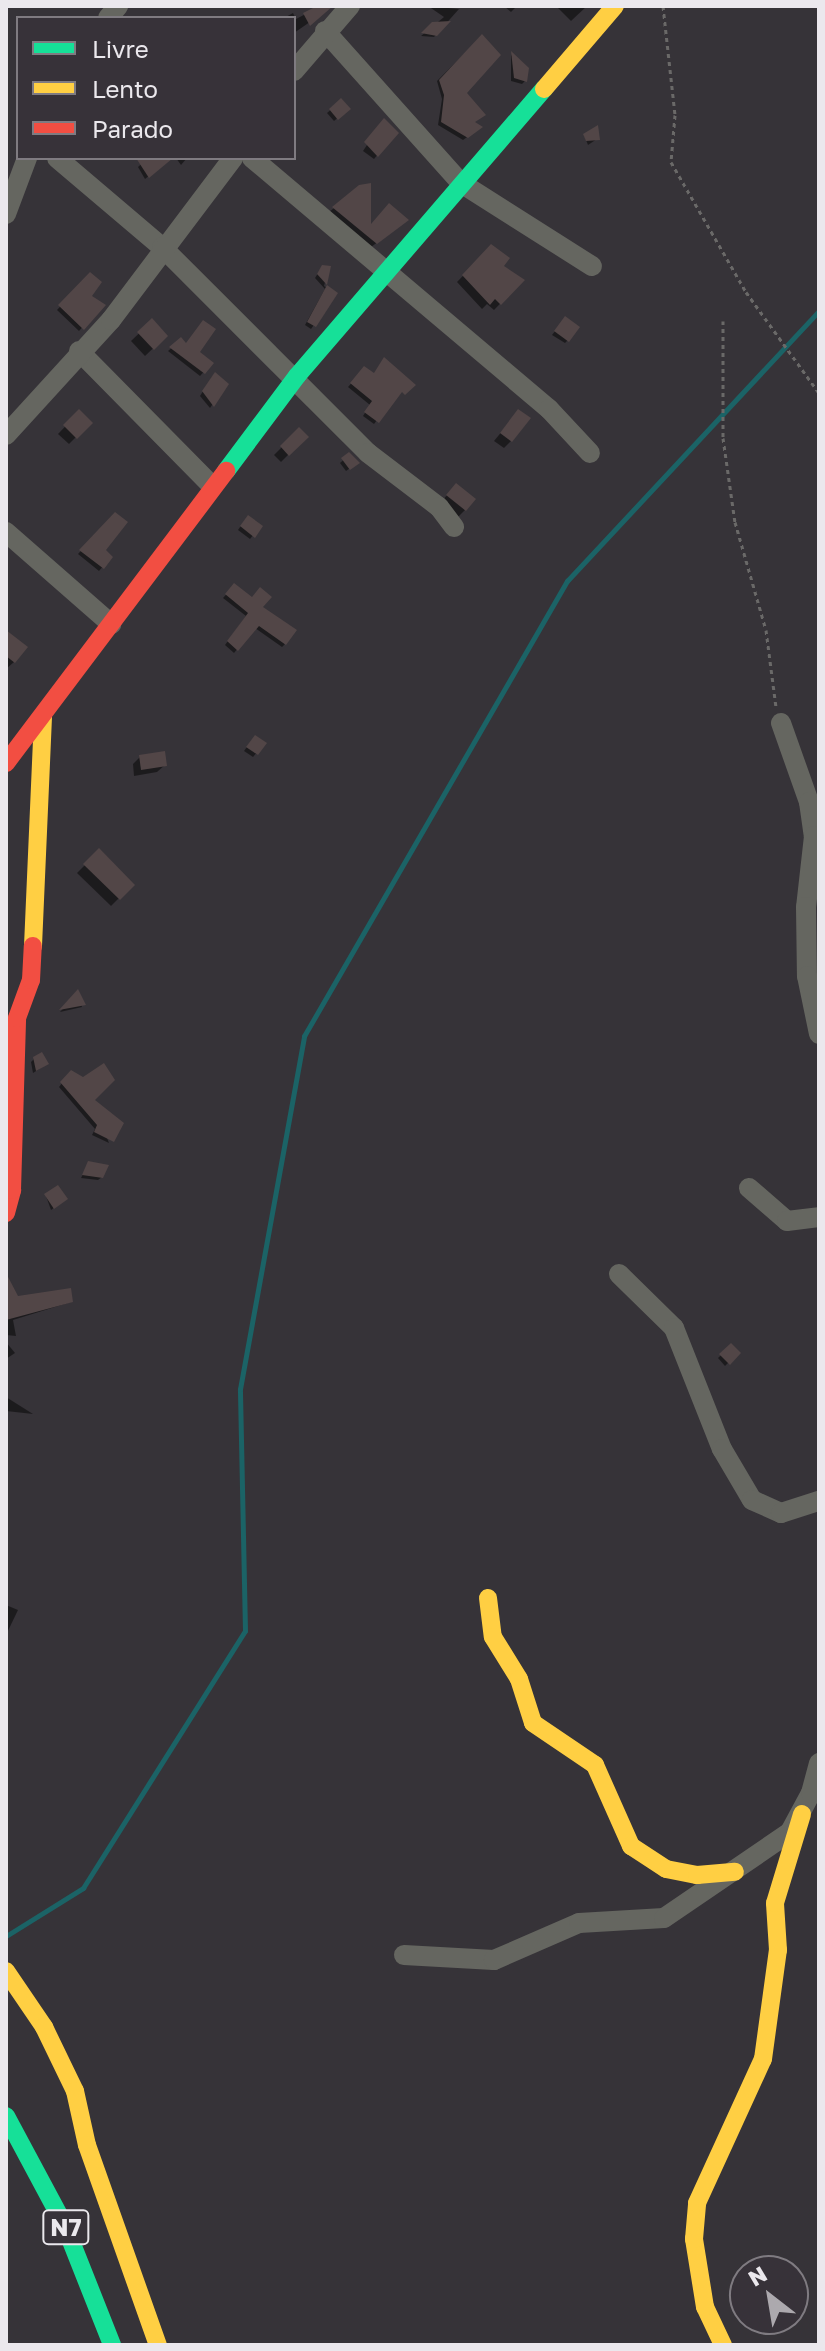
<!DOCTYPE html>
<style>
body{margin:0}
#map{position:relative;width:825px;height:2351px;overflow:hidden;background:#363338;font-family:"Golos Text",sans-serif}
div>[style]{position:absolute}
.shadow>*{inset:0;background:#0007}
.stream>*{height:5px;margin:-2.5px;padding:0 2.5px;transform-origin:2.5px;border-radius:2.5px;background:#1b6366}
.building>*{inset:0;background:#524647}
.path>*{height:3px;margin-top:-1.5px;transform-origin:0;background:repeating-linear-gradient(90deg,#6a6968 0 4px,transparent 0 8px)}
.street>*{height:20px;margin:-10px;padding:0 10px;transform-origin:10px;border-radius:10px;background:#656660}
.fast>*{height:18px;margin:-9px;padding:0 9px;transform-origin:9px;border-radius:9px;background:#16e098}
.slow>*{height:18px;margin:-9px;padding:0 9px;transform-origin:9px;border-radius:9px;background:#ffcf43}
.jam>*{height:18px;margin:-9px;padding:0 9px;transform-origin:9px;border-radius:9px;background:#f24e42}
span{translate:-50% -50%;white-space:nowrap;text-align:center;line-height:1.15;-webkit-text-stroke:7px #373239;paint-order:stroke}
.shield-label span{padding:2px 6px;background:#373239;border:2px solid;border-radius:6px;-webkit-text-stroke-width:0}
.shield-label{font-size:24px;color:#ebe8ed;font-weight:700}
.frame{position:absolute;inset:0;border:8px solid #ebe8ed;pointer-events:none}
.legend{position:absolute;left:16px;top:16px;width:280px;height:144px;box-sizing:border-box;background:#373239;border:2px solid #7f7b81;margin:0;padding:10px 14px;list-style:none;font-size:24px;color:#ebe8ed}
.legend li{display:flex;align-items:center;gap:16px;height:40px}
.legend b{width:40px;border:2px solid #7f7b81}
.north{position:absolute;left:729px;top:2255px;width:80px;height:80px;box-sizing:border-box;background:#373239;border:2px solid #7f7b81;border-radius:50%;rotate:329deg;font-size:22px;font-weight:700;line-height:32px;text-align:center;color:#ebe8ed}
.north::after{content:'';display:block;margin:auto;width:28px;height:36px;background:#aca9ae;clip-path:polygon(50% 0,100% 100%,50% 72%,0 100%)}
</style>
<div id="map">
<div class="shadow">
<div style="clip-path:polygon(321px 6px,333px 6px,294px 33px,294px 18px,284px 18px,293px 13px,296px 19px)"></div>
<div style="clip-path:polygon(428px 6px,459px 9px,434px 37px,421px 36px,444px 17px)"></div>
<div style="clip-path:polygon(504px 6px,517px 6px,511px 12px)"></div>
<div style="clip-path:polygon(556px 6px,587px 6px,571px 21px)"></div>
<div style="clip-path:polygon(482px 36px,464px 93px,477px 130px,463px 140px,438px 125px,442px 99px,437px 81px)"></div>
<div style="clip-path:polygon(511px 54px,525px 81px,522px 84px,511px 81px)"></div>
<div style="clip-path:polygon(341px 101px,348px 109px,334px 121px,327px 113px)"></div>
<div style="clip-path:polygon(381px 124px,396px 133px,374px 159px,363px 151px)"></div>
<div style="clip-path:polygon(584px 135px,597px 139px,588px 145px)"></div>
<div style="clip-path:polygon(148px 158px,171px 158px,145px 179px,138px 167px)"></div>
<div style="clip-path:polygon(176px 158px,187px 158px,181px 165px)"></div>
<div style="clip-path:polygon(362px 186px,369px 229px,402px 224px,371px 247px,329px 212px)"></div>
<div style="clip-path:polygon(491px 247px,501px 267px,522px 281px,494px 310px,487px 304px,482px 309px,457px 282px)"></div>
<div style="clip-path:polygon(322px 267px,329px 268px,324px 286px,336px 294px,311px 329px,305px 325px,325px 289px,315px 278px)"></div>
<div style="clip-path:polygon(90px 275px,89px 297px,102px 305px,79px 331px,57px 310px)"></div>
<div style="clip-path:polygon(152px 321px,166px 336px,145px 356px,131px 341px)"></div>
<div style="clip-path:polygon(562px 322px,568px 340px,565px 343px,552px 335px)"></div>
<div style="clip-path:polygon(181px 340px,211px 364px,200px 376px,168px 351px)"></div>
<div style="clip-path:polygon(365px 368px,374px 376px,413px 385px,398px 393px,374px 424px,363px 416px,370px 405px,348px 387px)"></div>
<div style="clip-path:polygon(212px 377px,226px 385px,210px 408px,200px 396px)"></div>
<div style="clip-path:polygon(79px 412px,90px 423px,69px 444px,58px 434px)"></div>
<div style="clip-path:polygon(512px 419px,511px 441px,504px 448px,494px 441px)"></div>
<div style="clip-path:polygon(299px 430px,306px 437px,281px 462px,274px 455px)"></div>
<div style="clip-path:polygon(349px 455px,357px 463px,346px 471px,340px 463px)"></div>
<div style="clip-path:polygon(449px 493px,465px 510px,458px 517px,440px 503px)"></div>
<div style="clip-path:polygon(115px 515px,103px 551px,111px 557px,99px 571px,78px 554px)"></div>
<div style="clip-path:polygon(245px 520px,260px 527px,250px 539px,238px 530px)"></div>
<div style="clip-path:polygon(234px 586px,260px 607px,285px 644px,282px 647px,255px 628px,234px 653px,225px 645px,246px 616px,223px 598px)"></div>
<div style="clip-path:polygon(6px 632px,14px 662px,6px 669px)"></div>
<div style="clip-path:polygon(252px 740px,264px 744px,253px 757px,244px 751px)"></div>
<div style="clip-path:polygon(140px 757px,165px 765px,157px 772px,134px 776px,133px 764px)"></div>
<div style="clip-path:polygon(99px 851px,132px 885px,111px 906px,77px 873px)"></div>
<div style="clip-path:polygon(78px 992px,82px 1007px,60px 1012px)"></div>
<div style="clip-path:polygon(34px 1059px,47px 1064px,33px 1073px,31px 1062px)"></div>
<div style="clip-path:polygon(71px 1072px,92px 1100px,109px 1143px,92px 1135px,95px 1129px,59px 1087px)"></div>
<div style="clip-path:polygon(89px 1163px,102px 1177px,98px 1180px,81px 1178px)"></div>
<div style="clip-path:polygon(46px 1196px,62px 1202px,51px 1210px)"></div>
<div style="clip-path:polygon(6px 1277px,17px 1298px,71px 1302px,13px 1320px,16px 1336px,6px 1335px)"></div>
<div style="clip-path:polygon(6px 1342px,15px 1353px,6px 1359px)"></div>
<div style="clip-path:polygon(731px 1346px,738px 1353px,725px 1366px,718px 1358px)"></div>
<div style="clip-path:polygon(6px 1397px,33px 1414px,6px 1411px)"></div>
<div style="clip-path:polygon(6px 1605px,18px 1610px,6px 1635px)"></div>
</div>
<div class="stream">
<div style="left:6px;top:1936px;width:91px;rotate:-31.9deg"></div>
<div style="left:83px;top:1888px;width:304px;rotate:-57.8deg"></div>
<div style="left:245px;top:1631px;width:242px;rotate:-91.2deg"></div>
<div style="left:240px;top:1389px;width:359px;rotate:-79.7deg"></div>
<div style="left:304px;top:1036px;width:526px;rotate:-59.97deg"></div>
<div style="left:567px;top:581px;width:369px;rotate:-47deg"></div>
</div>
<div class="building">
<div style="clip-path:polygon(317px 6px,333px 6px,310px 26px,303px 13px)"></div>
<div style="clip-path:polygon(451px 21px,437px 36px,421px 33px,432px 22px)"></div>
<div style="clip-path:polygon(482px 34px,501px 55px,467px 93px,486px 115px,475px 122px,483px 127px,468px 138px,441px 122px,444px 95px,439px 80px)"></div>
<div style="clip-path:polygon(511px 51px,529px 68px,527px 82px,514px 78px)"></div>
<div style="clip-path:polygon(341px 98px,351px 109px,338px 120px,329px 109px)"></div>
<div style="clip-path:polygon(384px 118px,399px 133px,378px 157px,364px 142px)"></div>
<div style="clip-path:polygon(598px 125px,600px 140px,586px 141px,583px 134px)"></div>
<div style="clip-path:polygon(136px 158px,173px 158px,149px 178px)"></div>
<div style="clip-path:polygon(371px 183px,371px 224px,389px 203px,409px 220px,377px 244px,332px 207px,359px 185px)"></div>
<div style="clip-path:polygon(491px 244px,510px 258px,504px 266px,525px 280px,501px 305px,495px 299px,490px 305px,462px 275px)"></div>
<div style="clip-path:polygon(322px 265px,331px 266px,327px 285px,317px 274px)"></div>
<div style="clip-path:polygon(90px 272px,102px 282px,92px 296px,106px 305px,84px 330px,58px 305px)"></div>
<div style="clip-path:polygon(327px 285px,338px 293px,316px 327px,307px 322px)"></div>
<div style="clip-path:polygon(565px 316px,580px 327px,569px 342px,554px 331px)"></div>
<div style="clip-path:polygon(152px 318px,168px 336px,154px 350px,137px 332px)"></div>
<div style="clip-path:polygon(203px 320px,216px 329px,200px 352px,214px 363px,205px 374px,169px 347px,181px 337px,186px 343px)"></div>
<div style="clip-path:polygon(384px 357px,416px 385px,405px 395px,402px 392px,379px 423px,364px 412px,372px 401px,350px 383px,364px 366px,374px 373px)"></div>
<div style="clip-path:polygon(215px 372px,229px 384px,214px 407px,202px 391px)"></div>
<div style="clip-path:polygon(79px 409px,93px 423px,77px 439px,63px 425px)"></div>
<div style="clip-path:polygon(518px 409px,531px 418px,512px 442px,500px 433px)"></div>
<div style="clip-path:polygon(299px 427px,309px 437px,289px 456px,280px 446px)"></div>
<div style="clip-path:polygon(349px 452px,360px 463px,350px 470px,341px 458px)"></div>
<div style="clip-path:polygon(456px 483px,476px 499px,466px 511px,446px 495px)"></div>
<div style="clip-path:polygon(115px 512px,128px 522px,106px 550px,113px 557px,104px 569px,79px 550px)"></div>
<div style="clip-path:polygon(248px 515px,263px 526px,255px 538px,240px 526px)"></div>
<div style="clip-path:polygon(234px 583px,252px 597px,260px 587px,272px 597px,263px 607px,297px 630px,286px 645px,259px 626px,238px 651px,227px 641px,248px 613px,225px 594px)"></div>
<div style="clip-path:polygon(6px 630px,28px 647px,15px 663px,6px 656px)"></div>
<div style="clip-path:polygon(255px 735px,267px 743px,258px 755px,246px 747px)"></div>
<div style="clip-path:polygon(165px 751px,167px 766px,141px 770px,139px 755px)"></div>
<div style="clip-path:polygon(99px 848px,135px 885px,120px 900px,83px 864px)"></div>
<div style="clip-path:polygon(78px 989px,86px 1005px,59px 1010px)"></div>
<div style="clip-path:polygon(42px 1052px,49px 1064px,36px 1071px,33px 1057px)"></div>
<div style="clip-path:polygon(104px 1063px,115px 1080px,95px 1100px,124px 1123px,114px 1142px,94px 1132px,97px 1125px,60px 1082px,71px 1070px,83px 1077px)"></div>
<div style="clip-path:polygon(88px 1161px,109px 1165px,103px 1178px,82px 1175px)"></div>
<div style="clip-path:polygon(58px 1185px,68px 1199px,54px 1209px,44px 1194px)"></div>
<div style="clip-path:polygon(6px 1273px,18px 1296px,71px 1288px,73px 1302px,6px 1320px)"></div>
<div style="clip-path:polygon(731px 1343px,741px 1353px,730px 1365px,719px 1354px)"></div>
</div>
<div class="path">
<div style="left:663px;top:6px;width:110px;rotate:83.7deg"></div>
<div style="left:675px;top:115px;width:47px;rotate:94.9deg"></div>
<div style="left:671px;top:162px;width:150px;rotate:60deg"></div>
<div style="left:746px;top:292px;width:125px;rotate:54.1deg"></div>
<div style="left:723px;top:321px;width:117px;rotate:90deg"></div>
<div style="left:723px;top:438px;width:85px;rotate:81.9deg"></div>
<div style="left:735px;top:522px;width:112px;rotate:74deg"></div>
<div style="left:766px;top:630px;width:78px;rotate:82.6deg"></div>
</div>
<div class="street">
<div style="left:108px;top:18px;width:16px;rotate:-50deg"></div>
<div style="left:325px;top:31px;width:204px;rotate:48.2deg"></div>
<div style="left:461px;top:183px;width:155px;rotate:32.4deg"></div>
<div style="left:294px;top:71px;width:86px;rotate:-49.3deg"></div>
<div style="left:57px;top:158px;width:138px;rotate:40.3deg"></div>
<div style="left:162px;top:247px;width:291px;rotate:45deg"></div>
<div style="left:368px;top:453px;width:89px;rotate:37.3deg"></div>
<div style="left:439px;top:507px;width:25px;rotate:53deg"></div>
<div style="left:252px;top:158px;width:389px;rotate:40.2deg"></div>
<div style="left:549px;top:409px;width:60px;rotate:47deg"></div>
<div style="left:6px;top:214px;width:60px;rotate:-69.4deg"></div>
<div style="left:79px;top:351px;width:188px;rotate:45.4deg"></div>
<div style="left:6px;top:435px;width:156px;rotate:-47.6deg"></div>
<div style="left:111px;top:320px;width:203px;rotate:-53deg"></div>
<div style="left:6px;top:532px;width:140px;rotate:41.2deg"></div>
<div style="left:781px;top:723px;width:84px;rotate:70.5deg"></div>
<div style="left:809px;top:802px;width:34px;rotate:82deg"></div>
<div style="left:814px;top:836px;width:71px;rotate:96.4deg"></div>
<div style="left:806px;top:907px;width:69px;rotate:89.2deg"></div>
<div style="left:807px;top:976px;width:59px;rotate:78.3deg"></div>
<div style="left:749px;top:1188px;width:50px;rotate:41deg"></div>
<div style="left:787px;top:1221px;width:32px;rotate:-7deg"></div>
<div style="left:619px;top:1274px;width:77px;rotate:44.5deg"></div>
<div style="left:674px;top:1328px;width:130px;rotate:68.4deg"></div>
<div style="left:722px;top:1449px;width:59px;rotate:59.5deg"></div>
<div style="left:752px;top:1500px;width:32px;rotate:24deg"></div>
<div style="left:781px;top:1513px;width:40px;rotate:-18deg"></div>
<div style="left:404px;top:1955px;width:90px;rotate:3.2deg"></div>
<div style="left:494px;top:1960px;width:93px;rotate:-23.5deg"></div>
<div style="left:579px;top:1923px;width:85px;rotate:-3.4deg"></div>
<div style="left:664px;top:1918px;width:153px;rotate:-34.3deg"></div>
<div style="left:790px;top:1832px;width:44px;rotate:-61.7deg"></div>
<div style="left:811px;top:1793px;width:31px;rotate:-75deg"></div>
</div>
<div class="fast">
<div style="left:226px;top:471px;width:119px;rotate:-53.2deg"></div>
<div style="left:297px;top:376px;width:379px;rotate:-49.3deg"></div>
<div style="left:6px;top:2116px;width:125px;rotate:61.8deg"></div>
<div style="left:65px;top:2226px;width:128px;rotate:68.4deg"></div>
</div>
<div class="slow">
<div style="left:544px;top:89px;width:109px;rotate:-49.5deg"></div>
<div style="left:33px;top:946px;width:229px;rotate:-87.5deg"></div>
<div style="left:488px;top:1598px;width:39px;rotate:83deg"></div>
<div style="left:493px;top:1637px;width:49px;rotate:58.2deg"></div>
<div style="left:519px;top:1679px;width:46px;rotate:72.3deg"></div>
<div style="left:533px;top:1723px;width:75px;rotate:34.1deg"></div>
<div style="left:595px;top:1765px;width:89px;rotate:66deg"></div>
<div style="left:631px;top:1846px;width:42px;rotate:33.3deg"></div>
<div style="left:666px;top:1869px;width:32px;rotate:11deg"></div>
<div style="left:697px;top:1875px;width:38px;rotate:-5deg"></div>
<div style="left:6px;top:1971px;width:68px;rotate:55.8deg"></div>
<div style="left:44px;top:2027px;width:71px;rotate:64.2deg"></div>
<div style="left:75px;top:2091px;width:55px;rotate:77.5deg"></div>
<div style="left:87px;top:2145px;width:212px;rotate:70.5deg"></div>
<div style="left:723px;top:2345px;width:42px;rotate:-115.3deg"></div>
<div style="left:705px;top:2307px;width:69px;rotate:-99.2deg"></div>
<div style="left:694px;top:2239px;width:36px;rotate:-85deg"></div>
<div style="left:697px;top:2203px;width:158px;rotate:-65.4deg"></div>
<div style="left:763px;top:2059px;width:110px;rotate:-82.2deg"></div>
<div style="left:778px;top:1950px;width:47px;rotate:-93.7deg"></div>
<div style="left:775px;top:1903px;width:93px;rotate:-73.1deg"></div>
</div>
<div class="jam">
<div style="left:6px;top:763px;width:366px;rotate:-53deg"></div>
<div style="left:6px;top:1213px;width:24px;rotate:-75deg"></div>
<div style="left:12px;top:1190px;width:172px;rotate:-88.3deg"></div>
<div style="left:17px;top:1018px;width:40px;rotate:-69.8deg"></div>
<div style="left:31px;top:980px;width:34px;rotate:-87deg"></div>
</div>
<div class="shield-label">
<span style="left:66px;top:2227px">N7</span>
</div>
<div class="frame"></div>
<ul class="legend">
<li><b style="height:10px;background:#16e098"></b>Livre</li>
<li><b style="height:10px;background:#ffcf43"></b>Lento</li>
<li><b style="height:10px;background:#f24e42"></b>Parado</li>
</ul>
<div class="north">N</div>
</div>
